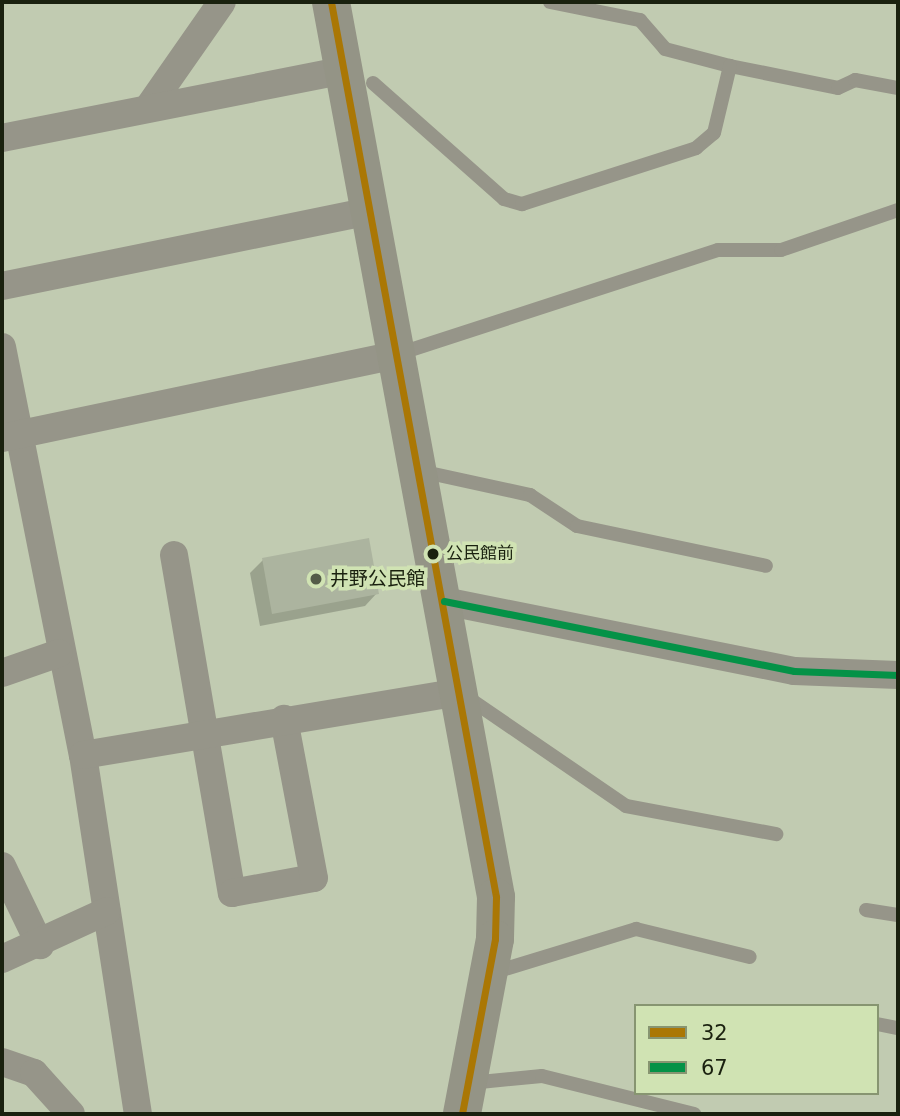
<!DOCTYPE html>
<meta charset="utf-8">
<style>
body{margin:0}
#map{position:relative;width:900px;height:1116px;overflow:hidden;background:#c1cbb1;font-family:"DejaVu Sans","Noto Sans JP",sans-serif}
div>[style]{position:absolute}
.shadow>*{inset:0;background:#0003}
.building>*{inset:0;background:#acb49f}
.lane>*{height:14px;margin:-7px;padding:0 7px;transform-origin:7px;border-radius:7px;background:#969589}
.street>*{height:28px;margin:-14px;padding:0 14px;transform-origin:14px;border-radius:14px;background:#969589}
.secondary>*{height:38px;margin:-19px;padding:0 19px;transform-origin:19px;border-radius:19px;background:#949486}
.bus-1>*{height:7px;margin:-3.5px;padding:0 3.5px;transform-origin:3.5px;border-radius:3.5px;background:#aa7705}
.bus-2>*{height:7px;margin:-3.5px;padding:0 3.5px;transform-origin:3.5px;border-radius:3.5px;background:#049247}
.dots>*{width:19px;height:19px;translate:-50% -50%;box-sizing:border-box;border:4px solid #d0e3b3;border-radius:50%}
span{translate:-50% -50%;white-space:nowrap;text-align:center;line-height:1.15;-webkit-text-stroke:7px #d0e3b3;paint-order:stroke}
.bus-label{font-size:17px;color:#1a210f}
.left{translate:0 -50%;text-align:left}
.poi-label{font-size:19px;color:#1a210f}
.frame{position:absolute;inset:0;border:4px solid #1a210f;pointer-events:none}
.legend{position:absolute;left:634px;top:1004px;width:245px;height:91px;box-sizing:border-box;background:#d0e3b3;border:2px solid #879571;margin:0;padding:9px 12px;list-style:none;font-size:21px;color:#1a210f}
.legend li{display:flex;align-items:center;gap:14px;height:35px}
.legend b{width:35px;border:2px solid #879571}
</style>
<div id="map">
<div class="shadow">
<div style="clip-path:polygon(263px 560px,377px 593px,365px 606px,260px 626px,250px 573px)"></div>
</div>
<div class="building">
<div style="clip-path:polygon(369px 538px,379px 594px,272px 614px,262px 558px)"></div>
</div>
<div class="lane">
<div style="left:550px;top:2px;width:92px;rotate:11.3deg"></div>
<div style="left:640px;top:20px;width:38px;rotate:49deg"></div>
<div style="left:665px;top:49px;width:67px;rotate:14.7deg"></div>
<div style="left:730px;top:66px;width:110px;rotate:11.5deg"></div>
<div style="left:838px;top:88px;width:19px;rotate:-25deg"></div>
<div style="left:855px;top:80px;width:44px;rotate:10.5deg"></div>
<div style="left:373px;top:83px;width:175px;rotate:41.5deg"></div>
<div style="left:504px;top:199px;width:19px;rotate:16deg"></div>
<div style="left:522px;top:204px;width:183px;rotate:-17.8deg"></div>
<div style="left:696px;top:148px;width:23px;rotate:-40deg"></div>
<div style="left:714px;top:133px;width:69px;rotate:-76.6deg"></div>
<div style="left:398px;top:354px;width:336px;rotate:-18deg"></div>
<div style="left:718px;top:250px;width:63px"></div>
<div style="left:781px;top:250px;width:124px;rotate:-18.9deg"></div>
<div style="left:420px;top:471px;width:113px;rotate:12.3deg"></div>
<div style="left:530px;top:495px;width:56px;rotate:33.4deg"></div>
<div style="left:577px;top:526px;width:193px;rotate:11.9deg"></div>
<div style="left:464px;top:695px;width:196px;rotate:34.4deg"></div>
<div style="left:626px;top:806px;width:153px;rotate:10.6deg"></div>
<div style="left:866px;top:910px;width:32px;rotate:9deg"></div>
<div style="left:492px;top:973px;width:151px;rotate:-17deg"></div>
<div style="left:636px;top:929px;width:117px;rotate:13.8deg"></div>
<div style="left:877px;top:1024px;width:21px;rotate:11deg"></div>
<div style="left:470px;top:1083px;width:72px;rotate:-5.6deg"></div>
<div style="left:542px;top:1076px;width:157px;rotate:14deg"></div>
</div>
<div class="street">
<div style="left:148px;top:108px;width:129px;rotate:-55.1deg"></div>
<div style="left:2px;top:138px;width:350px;rotate:-11.2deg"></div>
<div style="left:2px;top:286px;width:377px;rotate:-11.5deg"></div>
<div style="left:2px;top:347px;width:416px;rotate:78.8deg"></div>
<div style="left:83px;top:755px;width:363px;rotate:81.3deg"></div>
<div style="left:2px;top:438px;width:404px;rotate:-11.9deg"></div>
<div style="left:174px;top:555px;width:343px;rotate:80.3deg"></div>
<div style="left:232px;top:893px;width:83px;rotate:-10.4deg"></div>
<div style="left:314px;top:878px;width:162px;rotate:-100.7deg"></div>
<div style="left:444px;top:601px;width:357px;rotate:11.3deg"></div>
<div style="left:794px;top:671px;width:104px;rotate:2.2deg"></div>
<div style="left:2px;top:673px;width:60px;rotate:-19.3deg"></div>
<div style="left:83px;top:755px;width:382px;rotate:-9.5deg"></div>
<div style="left:2px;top:866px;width:88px;rotate:64.3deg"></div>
<div style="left:2px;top:959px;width:115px;rotate:-24.6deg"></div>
<div style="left:2px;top:1062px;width:34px;rotate:19deg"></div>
<div style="left:34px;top:1073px;width:55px;rotate:47.9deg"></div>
</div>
<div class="secondary">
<div style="left:331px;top:2px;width:910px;rotate:79.55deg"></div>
<div style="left:496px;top:897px;width:42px;rotate:91.4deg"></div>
<div style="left:495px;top:939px;width:178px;rotate:100.7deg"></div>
</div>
<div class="bus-1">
<div style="left:331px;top:2px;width:910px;rotate:79.55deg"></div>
<div style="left:496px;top:897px;width:42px;rotate:91.4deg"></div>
<div style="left:495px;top:939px;width:178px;rotate:100.7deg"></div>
</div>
<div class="bus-2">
<div style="left:444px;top:601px;width:357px;rotate:11.3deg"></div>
<div style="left:794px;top:671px;width:104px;rotate:2.2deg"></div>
</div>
<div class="dots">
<div style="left:433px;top:554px;background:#1a210f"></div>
<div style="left:316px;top:579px;background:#545c48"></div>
</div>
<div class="bus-label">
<span class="left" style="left:446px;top:554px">公民館前</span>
</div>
<div class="poi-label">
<span class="left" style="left:330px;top:579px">井野公民館</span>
</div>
<div class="frame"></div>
<ul class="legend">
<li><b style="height:9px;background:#aa7705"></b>32</li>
<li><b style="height:9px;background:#049247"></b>67</li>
</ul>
</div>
